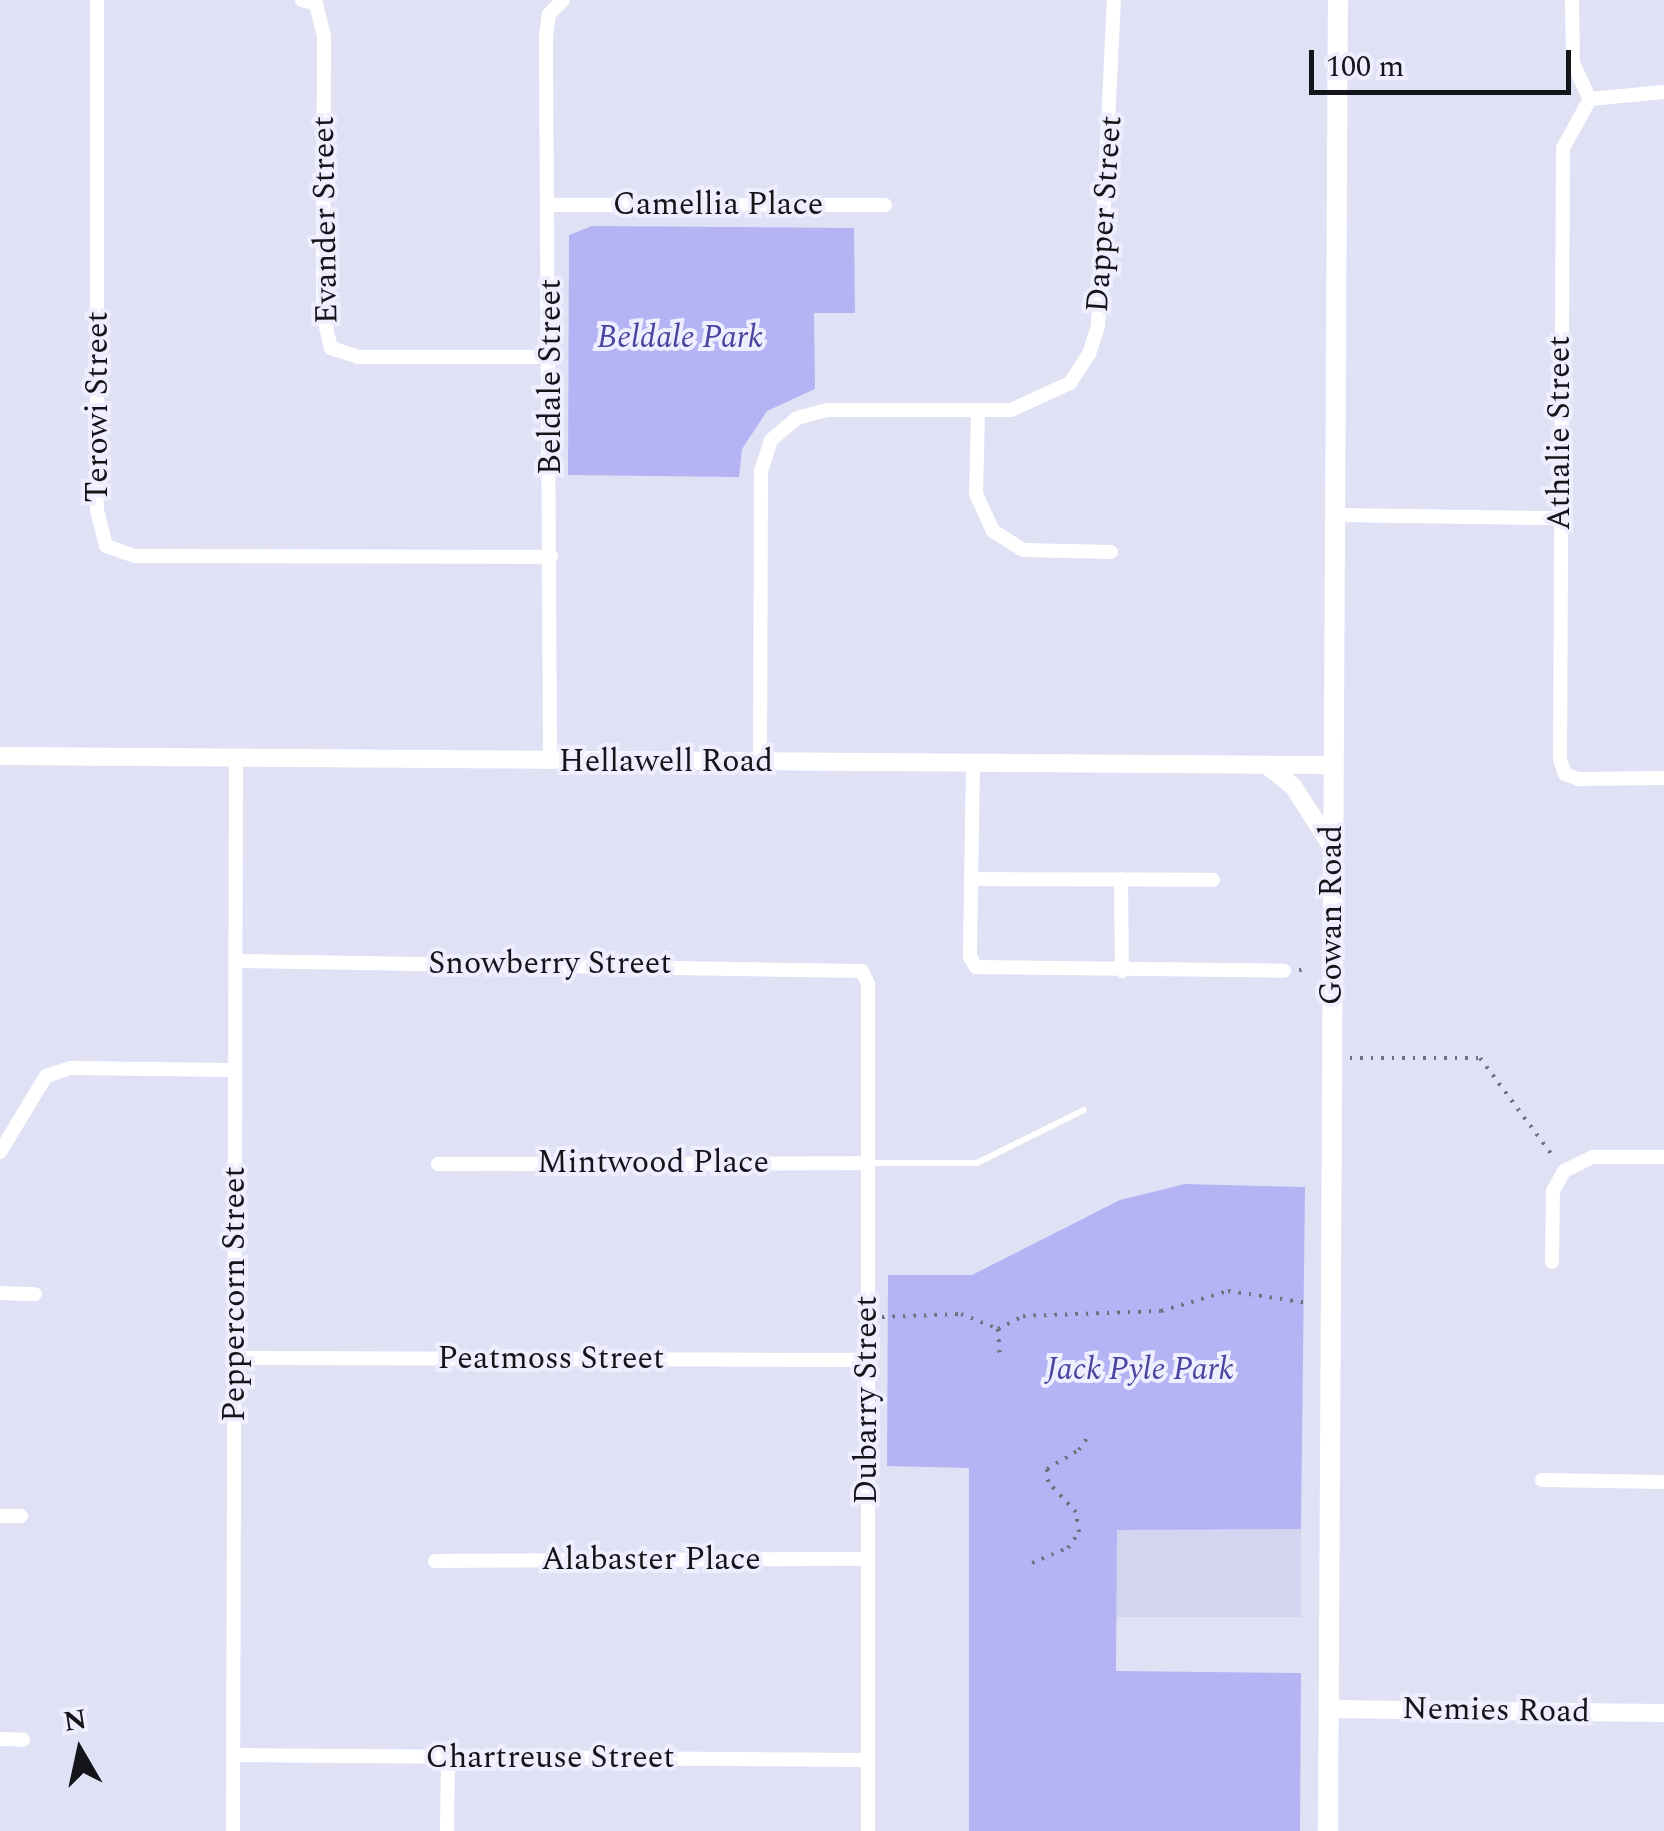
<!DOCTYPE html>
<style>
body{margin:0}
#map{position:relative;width:1664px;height:1831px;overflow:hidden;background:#e0e1f4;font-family:Spectral,serif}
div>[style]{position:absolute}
.built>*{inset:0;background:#d3d4ef}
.green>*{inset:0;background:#b4b4f4}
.path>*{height:4px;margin-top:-2px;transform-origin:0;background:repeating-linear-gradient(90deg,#71717e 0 2.5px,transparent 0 10.5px)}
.service>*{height:6px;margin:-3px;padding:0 3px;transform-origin:3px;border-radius:3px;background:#fff}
.minor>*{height:14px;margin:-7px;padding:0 7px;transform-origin:7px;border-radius:7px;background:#fff}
.tertiary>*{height:18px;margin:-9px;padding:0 9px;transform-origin:9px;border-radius:9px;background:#fff}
.secondary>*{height:20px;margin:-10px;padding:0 10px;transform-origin:10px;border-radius:10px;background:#fff}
span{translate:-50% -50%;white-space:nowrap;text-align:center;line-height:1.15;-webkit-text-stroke:8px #eeeefe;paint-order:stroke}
.street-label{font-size:32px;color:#14141b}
.park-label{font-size:32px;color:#4d42a0;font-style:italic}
.north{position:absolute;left:30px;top:1701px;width:100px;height:100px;-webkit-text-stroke:8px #eeeefe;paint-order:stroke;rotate:351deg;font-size:28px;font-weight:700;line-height:40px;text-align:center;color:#14141b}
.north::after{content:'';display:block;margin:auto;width:35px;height:45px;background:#14141b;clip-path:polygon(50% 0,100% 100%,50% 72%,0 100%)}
.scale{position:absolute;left:1309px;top:50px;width:262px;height:45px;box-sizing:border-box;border:5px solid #14141b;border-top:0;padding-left:12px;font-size:30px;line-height:35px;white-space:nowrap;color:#14141b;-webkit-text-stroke:8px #eeeefe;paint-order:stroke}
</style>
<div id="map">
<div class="built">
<div style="clip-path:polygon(1301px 1529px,1301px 1617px,1116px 1617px,1117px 1530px)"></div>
</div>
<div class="green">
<div style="clip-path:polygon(592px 226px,854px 228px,855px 313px,814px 313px,815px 389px,767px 411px,742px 449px,739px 477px,568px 475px,569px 235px)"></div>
<div style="clip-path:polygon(1185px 1184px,1305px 1187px,1301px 1529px,1117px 1530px,1116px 1671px,1301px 1673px,1300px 1831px,969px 1831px,969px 1468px,887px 1466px,888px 1275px,972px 1275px,1120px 1200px)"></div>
</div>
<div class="path">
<div style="left:1299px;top:970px;width:10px;rotate:-6deg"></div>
<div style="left:1350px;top:1058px;width:130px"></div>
<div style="left:1480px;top:1058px;width:126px;rotate:53.4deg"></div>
<div style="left:882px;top:1317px;width:79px;rotate:-2.2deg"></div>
<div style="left:961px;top:1314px;width:40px;rotate:22deg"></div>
<div style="left:998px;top:1329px;width:28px;rotate:-27deg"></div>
<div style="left:1023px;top:1316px;width:138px;rotate:-2.1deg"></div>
<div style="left:1161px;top:1311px;width:70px;rotate:-16.6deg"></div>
<div style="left:1228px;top:1291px;width:81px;rotate:8.5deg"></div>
<div style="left:998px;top:1329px;width:30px;rotate:86deg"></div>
<div style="left:1032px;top:1563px;width:39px;rotate:-23deg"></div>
<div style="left:1068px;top:1548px;width:19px;rotate:-55deg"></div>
<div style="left:1079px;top:1532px;width:20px;rotate:-99deg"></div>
<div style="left:1076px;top:1512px;width:41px;rotate:-133deg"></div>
<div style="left:1048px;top:1482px;width:13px;rotate:-94deg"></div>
<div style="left:1047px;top:1469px;width:37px;rotate:-31deg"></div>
<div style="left:1079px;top:1450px;width:14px;rotate:-56deg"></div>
</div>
<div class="service">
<div style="left:868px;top:1163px;width:109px"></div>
<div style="left:977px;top:1163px;width:119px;rotate:-26.4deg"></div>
</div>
<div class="minor">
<div style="left:97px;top:0;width:510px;rotate:90deg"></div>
<div style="left:97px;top:510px;width:37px;rotate:76deg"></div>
<div style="left:106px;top:546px;width:31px;rotate:19deg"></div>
<div style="left:135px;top:556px;width:416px;rotate:0.1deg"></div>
<div style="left:302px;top:0;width:15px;rotate:16deg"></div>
<div style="left:316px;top:4px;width:34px;rotate:76deg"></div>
<div style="left:324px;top:37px;width:277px;rotate:90.2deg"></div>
<div style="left:323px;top:314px;width:35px;rotate:77deg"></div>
<div style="left:331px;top:348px;width:28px;rotate:18deg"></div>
<div style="left:358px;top:357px;width:193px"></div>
<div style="left:1572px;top:0;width:63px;rotate:89.1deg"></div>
<div style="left:1573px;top:63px;width:40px;rotate:65deg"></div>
<div style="left:1590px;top:99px;width:56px;rotate:118.9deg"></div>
<div style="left:1563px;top:148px;width:611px;rotate:90.28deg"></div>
<div style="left:1560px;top:759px;width:16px;rotate:72deg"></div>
<div style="left:1565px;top:774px;width:14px;rotate:21deg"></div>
<div style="left:1578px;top:779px;width:86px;rotate:-0.7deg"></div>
<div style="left:1590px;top:99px;width:74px;rotate:-5.4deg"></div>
<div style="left:551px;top:205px;width:334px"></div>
<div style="left:978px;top:413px;width:81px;rotate:91.4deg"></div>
<div style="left:976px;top:494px;width:41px;rotate:65.3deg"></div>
<div style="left:993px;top:531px;width:36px;rotate:32deg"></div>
<div style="left:1024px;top:550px;width:87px;rotate:1.3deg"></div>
<div style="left:1335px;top:515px;width:225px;rotate:0.8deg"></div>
<div style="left:550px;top:761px;width:724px;rotate:-90.32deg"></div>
<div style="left:546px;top:37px;width:23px;rotate:-83deg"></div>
<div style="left:549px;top:14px;width:20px;rotate:-45deg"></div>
<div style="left:760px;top:762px;width:291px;rotate:-89.8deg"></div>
<div style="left:761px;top:471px;width:33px;rotate:-72deg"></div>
<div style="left:771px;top:440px;width:34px;rotate:-40deg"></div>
<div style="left:797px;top:418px;width:31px;rotate:-15deg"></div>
<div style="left:827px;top:410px;width:184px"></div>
<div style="left:1011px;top:410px;width:65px;rotate:-24.6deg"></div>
<div style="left:1070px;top:383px;width:35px;rotate:-57deg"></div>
<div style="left:1089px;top:354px;width:29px;rotate:-72deg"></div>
<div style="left:1098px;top:326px;width:326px;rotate:-87.2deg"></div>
<div style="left:973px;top:762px;width:195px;rotate:90.9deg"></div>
<div style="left:970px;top:957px;width:12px;rotate:59deg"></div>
<div style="left:976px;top:967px;width:308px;rotate:0.7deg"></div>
<div style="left:971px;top:879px;width:242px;rotate:0.2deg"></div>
<div style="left:1121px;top:879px;width:92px;rotate:89.4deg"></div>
<div style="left:236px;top:961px;width:626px;rotate:0.92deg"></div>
<div style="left:862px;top:971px;width:14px;rotate:65deg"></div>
<div style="left:868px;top:984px;width:847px;rotate:90deg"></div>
<div style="left:0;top:1152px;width:89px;rotate:-58.8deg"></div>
<div style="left:46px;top:1076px;width:26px;rotate:-18deg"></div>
<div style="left:71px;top:1068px;width:164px;rotate:0.7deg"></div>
<div style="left:438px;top:1164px;width:430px;rotate:-0.1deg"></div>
<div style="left:1552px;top:1262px;width:71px;rotate:-89.2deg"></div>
<div style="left:1553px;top:1191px;width:23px;rotate:-61deg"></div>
<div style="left:1564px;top:1171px;width:32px;rotate:-26deg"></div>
<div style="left:1593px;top:1157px;width:71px"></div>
<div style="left:0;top:1293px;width:35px;rotate:2deg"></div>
<div style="left:235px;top:1358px;width:632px;rotate:0.18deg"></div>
<div style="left:1542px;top:1480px;width:122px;rotate:0.9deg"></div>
<div style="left:0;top:1516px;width:21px"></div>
<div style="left:435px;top:1561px;width:431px;rotate:-0.3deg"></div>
<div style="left:0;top:1739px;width:23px;rotate:2deg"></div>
<div style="left:234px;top:1755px;width:633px;rotate:0.45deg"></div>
<div style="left:233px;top:1831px;width:1073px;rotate:-89.84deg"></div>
<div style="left:447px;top:1831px;width:73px;rotate:-89.2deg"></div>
</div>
<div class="tertiary">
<div style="left:0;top:756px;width:1332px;rotate:0.39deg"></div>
<div style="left:1266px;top:765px;width:34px;rotate:38deg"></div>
<div style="left:1293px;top:786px;width:72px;rotate:57.4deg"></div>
<div style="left:1329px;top:1709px;width:335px;rotate:0.7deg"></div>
</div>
<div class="secondary">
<div style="left:1328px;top:1831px;width:1831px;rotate:-89.69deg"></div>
</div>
<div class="street-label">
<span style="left:718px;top:205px">Camellia Place</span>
<span style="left:1105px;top:214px;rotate:-86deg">Dapper Street</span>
<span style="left:326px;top:220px;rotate:-91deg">Evander Street</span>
<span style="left:551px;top:377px;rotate:-90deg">Beldale Street</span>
<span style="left:98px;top:407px;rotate:-90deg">Terowi Street</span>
<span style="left:1560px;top:433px;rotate:-90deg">Athalie Street</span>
<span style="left:666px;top:762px">Hellawell Road</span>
<span style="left:1332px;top:915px;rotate:-90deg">Gowan Road</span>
<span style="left:550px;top:964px">Snowberry Street</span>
<span style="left:653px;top:1163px">Mintwood Place</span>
<span style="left:235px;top:1294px;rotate:-90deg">Peppercorn Street</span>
<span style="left:551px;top:1359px">Peatmoss Street</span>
<span style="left:867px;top:1400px;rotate:-90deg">Dubarry Street</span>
<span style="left:651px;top:1560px">Alabaster Place</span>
<span style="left:1496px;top:1711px;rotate:1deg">Nemies Road</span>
<span style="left:550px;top:1758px">Chartreuse Street</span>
</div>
<div class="park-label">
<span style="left:680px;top:338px">Beldale Park</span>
<span style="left:1140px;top:1370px">Jack Pyle Park</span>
</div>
<div class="north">N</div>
<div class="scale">100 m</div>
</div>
